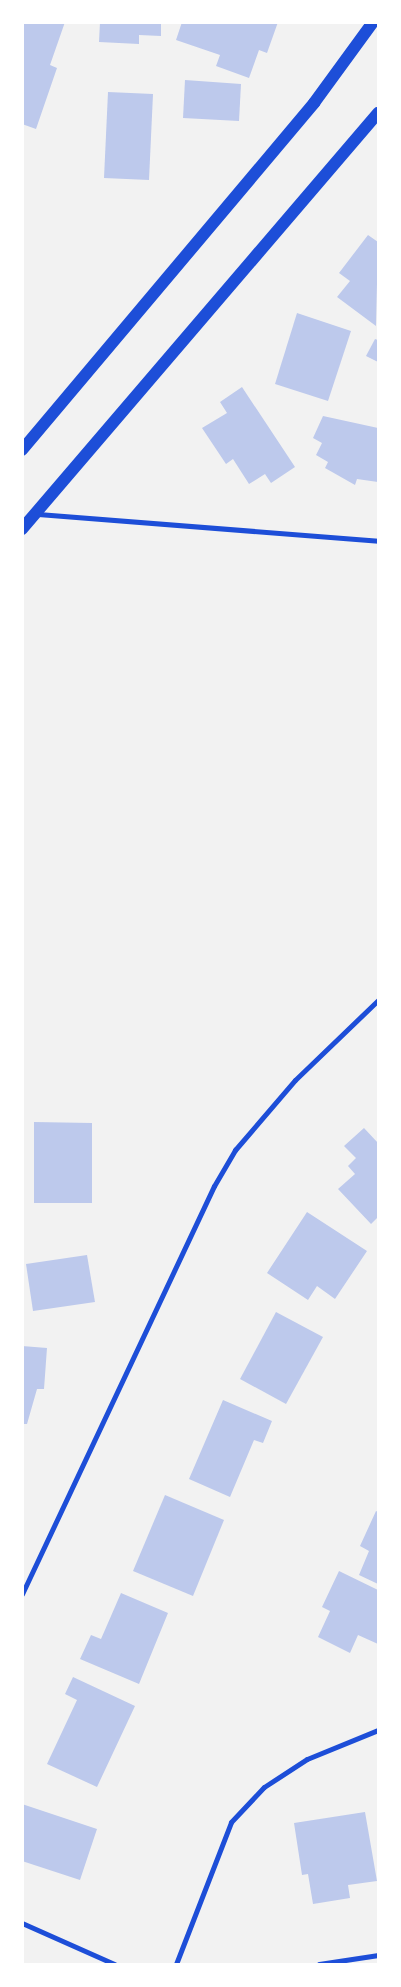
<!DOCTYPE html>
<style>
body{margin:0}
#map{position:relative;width:401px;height:1987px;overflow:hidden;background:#f2f2f2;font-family:"Source Sans 3",sans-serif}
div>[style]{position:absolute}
.building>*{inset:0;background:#bdc9ec}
.minor>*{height:5px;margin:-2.5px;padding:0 2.5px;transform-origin:2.5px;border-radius:2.5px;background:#1d4ed8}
.primary>*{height:12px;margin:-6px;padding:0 6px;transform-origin:6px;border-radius:6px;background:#1d4ed8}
span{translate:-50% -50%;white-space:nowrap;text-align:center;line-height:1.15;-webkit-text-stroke:4px #fff;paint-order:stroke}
.frame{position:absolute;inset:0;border:24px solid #fff;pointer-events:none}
</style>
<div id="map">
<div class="building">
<div style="clip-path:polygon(22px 22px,65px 22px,50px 65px,57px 68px,36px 129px,22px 124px)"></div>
<div style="clip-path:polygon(100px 22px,161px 22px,161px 36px,139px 35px,139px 44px,99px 42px)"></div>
<div style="clip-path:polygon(182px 22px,278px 22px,267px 53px,259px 50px,249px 78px,216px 66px,220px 55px,176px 40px)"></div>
<div style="clip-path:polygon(185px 80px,241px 84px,239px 121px,183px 118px)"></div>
<div style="clip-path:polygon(108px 92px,153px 94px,149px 180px,104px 178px)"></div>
<div style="clip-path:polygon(368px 235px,378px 242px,376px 326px,337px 297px,350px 281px,339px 273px)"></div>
<div style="clip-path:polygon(297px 313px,351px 331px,328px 401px,275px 384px)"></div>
<div style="clip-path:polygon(375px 339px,378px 340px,378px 362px,366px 356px)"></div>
<div style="clip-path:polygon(242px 387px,295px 467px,271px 483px,265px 474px,249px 484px,233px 459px,226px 464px,202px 428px,227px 413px,220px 402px)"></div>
<div style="clip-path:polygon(323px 416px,378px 428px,378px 482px,357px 479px,355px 485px,325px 468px,328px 462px,316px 455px,322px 443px,313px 438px)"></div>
<div style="clip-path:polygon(34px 1122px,92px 1123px,92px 1203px,34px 1203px)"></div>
<div style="clip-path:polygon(364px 1128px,378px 1143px,378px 1217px,371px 1224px,338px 1189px,355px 1174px,348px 1166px,356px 1158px,344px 1146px)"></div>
<div style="clip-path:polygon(307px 1212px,367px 1251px,335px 1299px,317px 1286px,308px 1300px,267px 1273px)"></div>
<div style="clip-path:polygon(87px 1255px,95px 1302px,33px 1311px,26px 1264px)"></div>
<div style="clip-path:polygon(276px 1312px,323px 1337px,286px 1404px,240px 1379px)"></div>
<div style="clip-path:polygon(22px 1346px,47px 1348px,44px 1389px,37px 1389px,27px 1424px,22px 1424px)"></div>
<div style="clip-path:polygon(223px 1400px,272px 1421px,263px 1443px,254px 1440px,230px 1497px,189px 1479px)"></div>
<div style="clip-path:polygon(165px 1495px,224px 1520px,193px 1596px,133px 1571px)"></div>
<div style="clip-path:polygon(376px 1511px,378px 1512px,378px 1584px,359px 1575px,369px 1551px,360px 1546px)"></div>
<div style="clip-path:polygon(339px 1571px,378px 1590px,378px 1644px,358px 1635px,350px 1653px,318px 1637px,330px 1611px,322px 1607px)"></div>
<div style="clip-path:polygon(121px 1593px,168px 1613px,139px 1684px,80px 1659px,91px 1635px,101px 1639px)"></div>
<div style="clip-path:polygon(73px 1677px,135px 1706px,97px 1787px,47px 1764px,77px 1700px,65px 1694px)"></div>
<div style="clip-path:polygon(22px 1804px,97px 1829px,80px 1880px,22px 1861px)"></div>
<div style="clip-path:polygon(365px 1812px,377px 1881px,348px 1885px,350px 1898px,313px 1904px,308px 1874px,302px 1875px,294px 1823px)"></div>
</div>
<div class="minor">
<div style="left:38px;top:514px;width:341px;rotate:4.5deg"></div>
<div style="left:22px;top:1594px;width:451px;rotate:-64.8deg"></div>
<div style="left:214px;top:1186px;width:42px;rotate:-59.7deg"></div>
<div style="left:235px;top:1150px;width:92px;rotate:-49.4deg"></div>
<div style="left:295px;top:1080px;width:115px;rotate:-43.9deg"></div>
<div style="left:22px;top:1923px;width:101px;rotate:24deg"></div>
<div style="left:176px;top:1964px;width:152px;rotate:-68.8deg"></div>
<div style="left:231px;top:1822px;width:48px;rotate:-46.7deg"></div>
<div style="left:264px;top:1787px;width:51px;rotate:-33.1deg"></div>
<div style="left:307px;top:1759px;width:77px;rotate:-22.2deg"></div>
<div style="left:319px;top:1964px;width:60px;rotate:-8.7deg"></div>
</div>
<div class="primary">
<div style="left:22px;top:450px;width:454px;rotate:-49.9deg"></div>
<div style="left:314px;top:103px;width:100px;rotate:-53.9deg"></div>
<div style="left:22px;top:529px;width:548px;rotate:-49.44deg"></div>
</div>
<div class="frame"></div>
</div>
